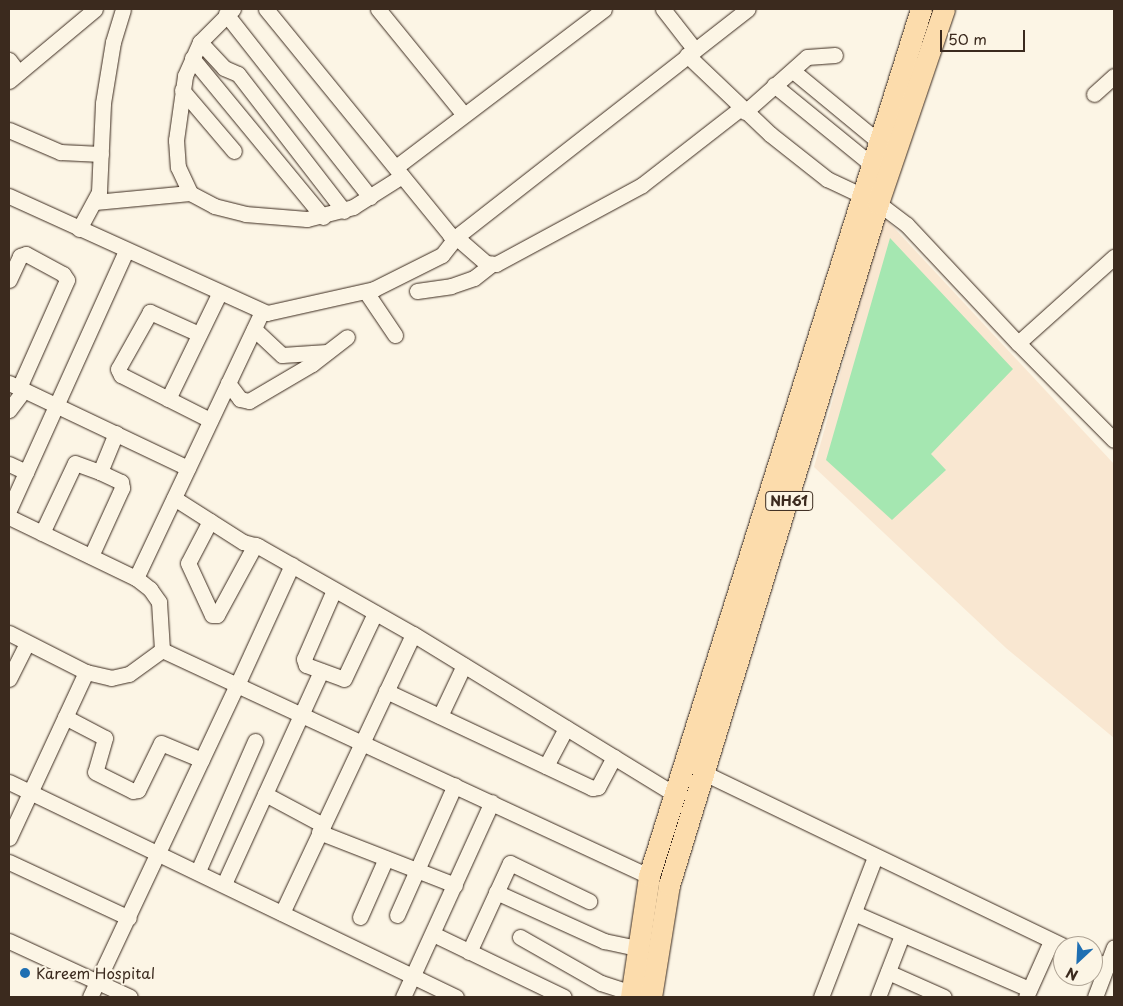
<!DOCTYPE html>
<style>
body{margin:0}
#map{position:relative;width:1123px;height:1006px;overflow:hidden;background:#fcf5e5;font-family:"Playpen Sans",sans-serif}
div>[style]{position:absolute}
.built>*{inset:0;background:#f9e7d1}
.green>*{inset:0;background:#a5e7b1}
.roads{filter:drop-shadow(0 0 1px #3b2a1e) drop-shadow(0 0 1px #3b2a1e)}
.minor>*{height:15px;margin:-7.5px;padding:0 7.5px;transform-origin:7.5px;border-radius:7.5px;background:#fcf5e5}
.highway>*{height:21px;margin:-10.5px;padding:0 10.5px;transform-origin:10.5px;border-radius:10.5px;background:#fcdcac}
.dots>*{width:14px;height:14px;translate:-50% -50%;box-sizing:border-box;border:2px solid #fcf5e5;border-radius:50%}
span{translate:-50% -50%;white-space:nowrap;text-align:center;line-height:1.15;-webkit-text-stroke:4px #fcf5e5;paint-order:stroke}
.shield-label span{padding:1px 4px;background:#fcf5e5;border:1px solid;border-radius:4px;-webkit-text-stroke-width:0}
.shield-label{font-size:14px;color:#3b2a1e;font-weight:700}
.poi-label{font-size:15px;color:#3b2a1e}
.left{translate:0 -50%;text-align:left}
.frame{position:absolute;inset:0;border:10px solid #3b2a1e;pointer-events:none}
.north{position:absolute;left:1053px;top:936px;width:50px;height:50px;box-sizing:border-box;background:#fcf5e5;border:1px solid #afa495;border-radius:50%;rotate:205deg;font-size:14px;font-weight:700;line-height:20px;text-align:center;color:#3b2a1e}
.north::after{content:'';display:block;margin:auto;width:18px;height:22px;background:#1f6fb2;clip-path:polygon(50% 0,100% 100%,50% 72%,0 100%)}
.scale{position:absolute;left:940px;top:30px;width:85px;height:22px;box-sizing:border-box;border:2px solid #3b2a1e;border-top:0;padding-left:6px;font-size:15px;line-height:18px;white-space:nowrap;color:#3b2a1e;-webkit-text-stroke:4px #fcf5e5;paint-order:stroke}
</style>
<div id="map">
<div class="built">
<div style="clip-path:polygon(884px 217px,1114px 464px,1114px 738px,1006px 648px,814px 467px)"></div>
</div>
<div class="green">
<div style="clip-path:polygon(890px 238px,1013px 369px,931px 454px,946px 470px,892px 520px,826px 460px)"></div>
</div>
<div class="roads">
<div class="minor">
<div style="left:233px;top:9px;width:47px;rotate:135deg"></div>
<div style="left:200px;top:42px;width:37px;rotate:114deg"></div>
<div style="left:185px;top:76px;width:65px;rotate:98deg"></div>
<div style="left:176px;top:140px;width:27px;rotate:86deg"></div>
<div style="left:178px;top:167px;width:29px;rotate:65deg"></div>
<div style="left:190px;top:193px;width:27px;rotate:28deg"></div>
<div style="left:214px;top:206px;width:32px;rotate:14deg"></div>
<div style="left:245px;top:214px;width:62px;rotate:4.6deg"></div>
<div style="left:307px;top:219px;width:48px;rotate:-14.6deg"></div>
<div style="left:353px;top:207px;width:58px;rotate:-32.3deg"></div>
<div style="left:266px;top:9px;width:291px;rotate:50.8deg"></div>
<div style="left:450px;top:235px;width:6px;rotate:18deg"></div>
<div style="left:456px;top:237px;width:370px;rotate:-38deg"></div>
<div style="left:378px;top:9px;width:136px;rotate:50.9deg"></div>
<div style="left:663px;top:9px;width:52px;rotate:52deg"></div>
<div style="left:226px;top:14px;width:233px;rotate:51.8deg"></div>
<div style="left:200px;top:42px;width:35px;rotate:47deg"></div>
<div style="left:224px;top:68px;width:15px;rotate:23deg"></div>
<div style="left:238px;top:74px;width:173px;rotate:52.3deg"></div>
<div style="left:687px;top:55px;width:115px;rotate:43.6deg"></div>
<div style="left:770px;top:134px;width:73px;rotate:38.3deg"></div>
<div style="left:827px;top:179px;width:56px;rotate:25.2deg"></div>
<div style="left:878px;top:203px;width:36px;rotate:37deg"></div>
<div style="left:907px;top:225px;width:162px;rotate:46.8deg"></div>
<div style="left:1018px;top:343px;width:136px;rotate:45.3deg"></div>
<div style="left:192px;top:58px;width:206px;rotate:50.5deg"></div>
<div style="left:9px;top:60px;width:15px;rotate:53deg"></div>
<div style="left:793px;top:71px;width:110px;rotate:39.5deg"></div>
<div style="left:9px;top:81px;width:112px;rotate:-39.9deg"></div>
<div style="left:774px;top:85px;width:125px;rotate:39.2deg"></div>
<div style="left:182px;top:90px;width:80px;rotate:49.6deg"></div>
<div style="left:1094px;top:94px;width:27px;rotate:-42deg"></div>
<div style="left:745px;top:112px;width:83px;rotate:-41.6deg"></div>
<div style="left:807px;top:57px;width:28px;rotate:-4deg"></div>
<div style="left:9px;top:130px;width:56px;rotate:23.3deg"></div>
<div style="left:60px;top:152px;width:41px;rotate:2.8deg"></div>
<div style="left:396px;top:167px;width:261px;rotate:-37.2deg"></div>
<div style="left:9px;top:196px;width:283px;rotate:24.4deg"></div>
<div style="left:267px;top:313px;width:110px;rotate:-12.6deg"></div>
<div style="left:374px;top:289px;width:76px;rotate:-26.6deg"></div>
<div style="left:442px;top:255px;width:23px;rotate:-52deg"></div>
<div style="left:456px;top:237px;width:40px;rotate:41deg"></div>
<div style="left:486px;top:263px;width:10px;rotate:6deg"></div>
<div style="left:496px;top:264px;width:166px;rotate:-28.4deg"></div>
<div style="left:642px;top:185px;width:125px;rotate:-37.9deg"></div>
<div style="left:95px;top:202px;width:95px;rotate:-5.4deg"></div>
<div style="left:79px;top:229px;width:42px;rotate:-61.6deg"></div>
<div style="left:99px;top:192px;width:89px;rotate:-87.4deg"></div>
<div style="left:103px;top:103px;width:62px;rotate:-80.7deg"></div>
<div style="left:113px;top:42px;width:34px;rotate:-73deg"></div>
<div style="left:9px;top:280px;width:26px;rotate:-65deg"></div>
<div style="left:20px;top:256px;width:6px;rotate:-18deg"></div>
<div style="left:26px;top:254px;width:42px;rotate:28.4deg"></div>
<div style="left:63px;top:274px;width:7px;rotate:56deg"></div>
<div style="left:67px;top:280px;width:118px;rotate:114deg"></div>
<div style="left:417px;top:291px;width:34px;rotate:-8deg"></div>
<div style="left:451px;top:286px;width:24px;rotate:-19deg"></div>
<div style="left:474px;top:278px;width:23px;rotate:-38deg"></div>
<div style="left:366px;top:292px;width:52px;rotate:56deg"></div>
<div style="left:254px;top:329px;width:38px;rotate:43deg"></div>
<div style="left:282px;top:355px;width:45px;rotate:-3.8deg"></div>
<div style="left:199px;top:334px;width:54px;rotate:-155.8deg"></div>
<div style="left:150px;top:312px;width:65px;rotate:119.3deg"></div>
<div style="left:118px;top:369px;width:7px;rotate:63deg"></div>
<div style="left:121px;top:375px;width:100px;rotate:26.8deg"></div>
<div style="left:1018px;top:343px;width:129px;rotate:-41.9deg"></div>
<div style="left:9px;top:383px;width:198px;rotate:25.4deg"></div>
<div style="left:228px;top:383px;width:20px;rotate:53deg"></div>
<div style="left:240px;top:399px;width:9px;rotate:13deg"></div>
<div style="left:249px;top:401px;width:73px;rotate:-30.4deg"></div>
<div style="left:312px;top:364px;width:44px;rotate:-37.6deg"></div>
<div style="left:168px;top:399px;width:117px;rotate:-64.1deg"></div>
<div style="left:9px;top:410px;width:25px;rotate:-53deg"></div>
<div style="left:9px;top:464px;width:19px;rotate:25deg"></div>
<div style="left:174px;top:498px;width:82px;rotate:32.5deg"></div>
<div style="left:243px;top:542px;width:16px;rotate:15deg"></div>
<div style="left:258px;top:546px;width:178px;rotate:29.6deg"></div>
<div style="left:413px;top:634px;width:306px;rotate:31.5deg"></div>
<div style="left:9px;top:510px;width:284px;rotate:-65.7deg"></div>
<div style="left:9px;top:517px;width:141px;rotate:25.7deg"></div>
<div style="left:136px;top:578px;width:18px;rotate:38deg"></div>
<div style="left:150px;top:589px;width:16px;rotate:55deg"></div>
<div style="left:159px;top:602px;width:48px;rotate:86.4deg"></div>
<div style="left:210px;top:521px;width:47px;rotate:117.6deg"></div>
<div style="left:188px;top:563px;width:57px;rotate:65.2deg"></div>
<div style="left:212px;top:615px;width:5px"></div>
<div style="left:217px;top:615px;width:80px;rotate:-61.5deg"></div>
<div style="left:42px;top:533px;width:77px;rotate:-64.8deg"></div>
<div style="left:75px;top:463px;width:27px;rotate:20deg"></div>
<div style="left:100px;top:472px;width:42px;rotate:-67.7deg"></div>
<div style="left:91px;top:556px;width:75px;rotate:-65.5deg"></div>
<div style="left:122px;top:488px;width:6px;rotate:-99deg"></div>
<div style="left:121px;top:482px;width:23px;rotate:-155deg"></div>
<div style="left:136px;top:578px;width:293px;rotate:-64.7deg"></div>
<div style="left:334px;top:590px;width:75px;rotate:113.5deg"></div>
<div style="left:304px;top:659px;width:6px;rotate:72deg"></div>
<div style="left:306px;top:665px;width:40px;rotate:20.2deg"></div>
<div style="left:344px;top:679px;width:73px;rotate:-64.8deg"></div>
<div style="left:9px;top:633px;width:86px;rotate:26.9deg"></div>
<div style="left:86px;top:672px;width:26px;rotate:13deg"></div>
<div style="left:111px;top:678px;width:18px;rotate:-13deg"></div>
<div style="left:129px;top:674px;width:41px;rotate:-36deg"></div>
<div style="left:162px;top:650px;width:83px;rotate:25deg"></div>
<div style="left:237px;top:685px;width:132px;rotate:-65.4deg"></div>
<div style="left:9px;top:679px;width:40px;rotate:-63.4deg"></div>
<div style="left:386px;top:691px;width:228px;rotate:25.2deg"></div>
<div style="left:592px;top:788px;width:6px;rotate:-9deg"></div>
<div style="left:598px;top:787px;width:34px;rotate:-62deg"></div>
<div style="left:440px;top:716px;width:56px;rotate:-64.8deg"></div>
<div style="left:65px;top:717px;width:45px;rotate:27.7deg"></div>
<div style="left:105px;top:738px;width:35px;rotate:106deg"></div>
<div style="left:95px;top:772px;width:42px;rotate:26.6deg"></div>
<div style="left:133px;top:791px;width:5px;rotate:-11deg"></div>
<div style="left:138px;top:790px;width:52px;rotate:-63.9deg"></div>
<div style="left:161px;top:743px;width:44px;rotate:22.5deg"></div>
<div style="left:546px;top:766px;width:43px;rotate:-62.2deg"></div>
<div style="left:704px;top:773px;width:399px;rotate:25.7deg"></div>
<div style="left:9px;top:782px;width:496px;rotate:25.7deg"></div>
<div style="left:265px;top:794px;width:66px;rotate:28.1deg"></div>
<div style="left:319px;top:832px;width:146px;rotate:21.3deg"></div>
<div style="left:9px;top:838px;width:183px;rotate:-65.1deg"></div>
<div style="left:9px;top:862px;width:132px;rotate:25deg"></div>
<div style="left:198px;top:871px;width:142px;rotate:-66.3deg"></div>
<div style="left:224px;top:884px;width:234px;rotate:-65.5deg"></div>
<div style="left:496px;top:892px;width:119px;rotate:24.4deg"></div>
<div style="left:604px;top:941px;width:33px;rotate:12deg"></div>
<div style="left:282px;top:913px;width:308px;rotate:-64.8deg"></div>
<div style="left:854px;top:913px;width:191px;rotate:23.5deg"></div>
<div style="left:397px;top:915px;width:142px;rotate:-66deg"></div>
<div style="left:360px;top:917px;width:64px;rotate:-66.2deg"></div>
<div style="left:433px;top:934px;width:145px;rotate:25.7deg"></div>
<div style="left:520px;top:937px;width:93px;rotate:29.6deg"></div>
<div style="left:601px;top:983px;width:32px;rotate:18deg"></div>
<div style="left:9px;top:941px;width:133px;rotate:24.8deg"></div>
<div style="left:469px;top:952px;width:98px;rotate:-65.3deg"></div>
<div style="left:510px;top:863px;width:88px;rotate:25.7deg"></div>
<div style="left:1093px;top:960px;width:15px;rotate:23deg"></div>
<div style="left:888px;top:972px;width:61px;rotate:24.1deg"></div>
<div style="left:90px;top:997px;width:345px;rotate:-64.8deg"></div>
<div style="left:237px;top:685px;width:454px;rotate:24.9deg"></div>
<div style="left:403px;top:997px;width:214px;rotate:-65.5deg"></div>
<div style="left:821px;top:997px;width:150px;rotate:-68.9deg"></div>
<div style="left:878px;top:997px;width:66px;rotate:-68.8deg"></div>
<div style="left:1026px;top:997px;width:61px;rotate:-65.9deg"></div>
<div style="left:1095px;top:997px;width:53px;rotate:-69.2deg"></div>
</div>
<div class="highway">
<div style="left:631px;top:997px;width:122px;rotate:-81.5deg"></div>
<div style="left:649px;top:876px;width:909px;rotate:-72.58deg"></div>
<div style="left:651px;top:997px;width:113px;rotate:-80.9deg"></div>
<div style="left:669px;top:885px;width:713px;rotate:-72.96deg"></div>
<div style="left:878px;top:203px;width:205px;rotate:-71.2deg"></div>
</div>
</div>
<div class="dots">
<div style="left:25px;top:973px;background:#1f6fb2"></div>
</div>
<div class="shield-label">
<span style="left:789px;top:501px">NH61</span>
</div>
<div class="poi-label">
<span class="left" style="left:36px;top:973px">Kareem Hospital</span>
</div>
<div class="frame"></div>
<div class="north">N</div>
<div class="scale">50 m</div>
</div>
